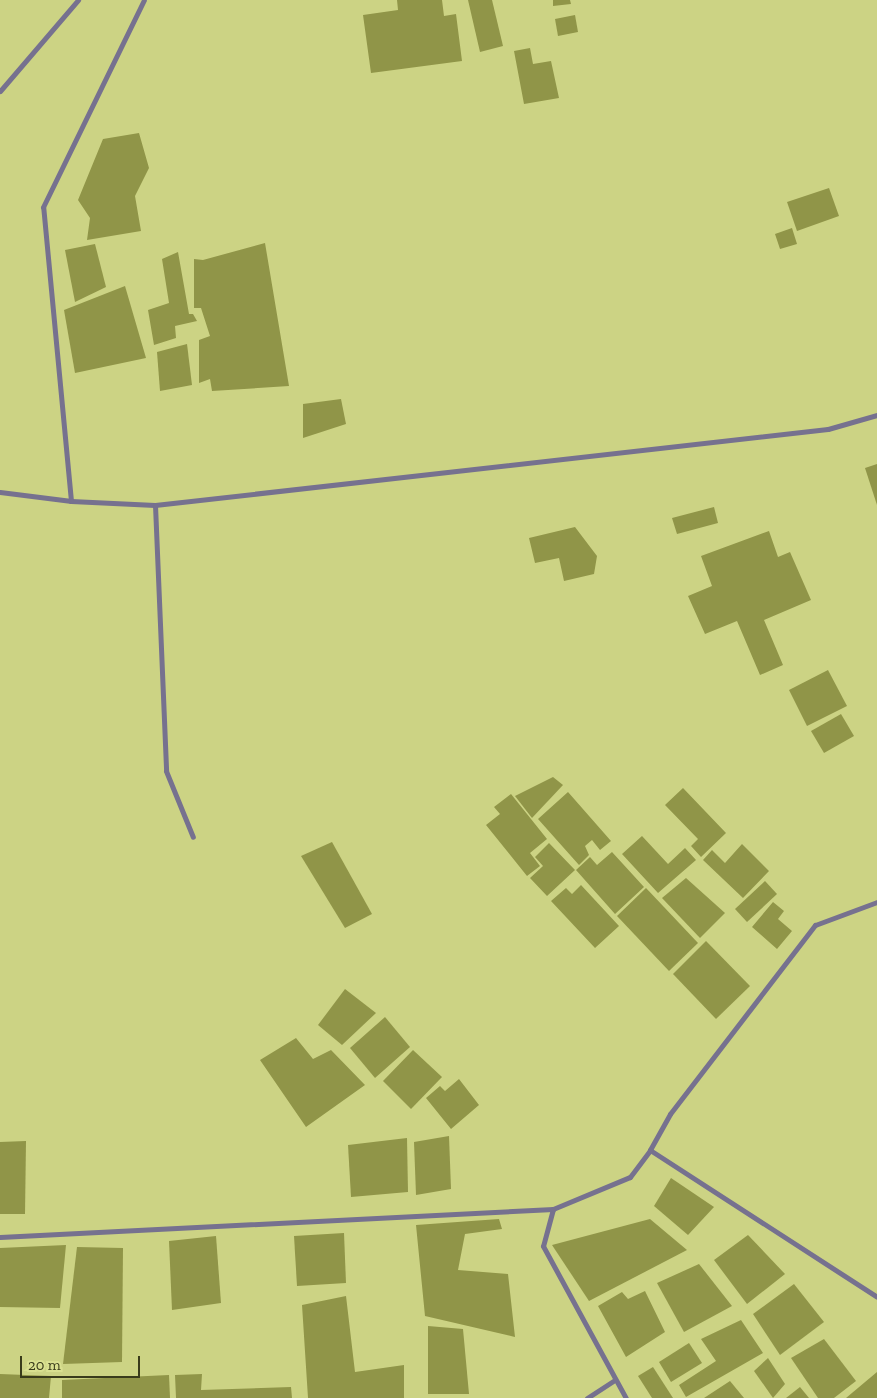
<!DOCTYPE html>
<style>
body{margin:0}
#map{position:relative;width:877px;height:1398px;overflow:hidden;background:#ccd384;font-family:"Zilla Slab",serif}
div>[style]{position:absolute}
.building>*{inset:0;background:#909548}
.minor>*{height:5px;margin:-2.5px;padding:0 2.5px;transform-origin:2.5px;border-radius:2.5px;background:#76718f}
span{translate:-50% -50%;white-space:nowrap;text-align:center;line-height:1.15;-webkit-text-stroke:4.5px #d9e090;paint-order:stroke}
.scale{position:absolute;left:20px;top:1356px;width:120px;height:22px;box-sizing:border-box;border:2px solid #393b1b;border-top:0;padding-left:6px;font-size:15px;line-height:18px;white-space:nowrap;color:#393b1b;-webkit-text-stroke:4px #d9e090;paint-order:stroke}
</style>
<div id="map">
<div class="building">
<div style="clip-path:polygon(397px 0,442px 0,444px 16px,456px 14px,462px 61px,371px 73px,363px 15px,398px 10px)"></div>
<div style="clip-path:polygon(468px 0,492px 0,503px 46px,480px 52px)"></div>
<div style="clip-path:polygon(553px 0,570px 0,571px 4px,553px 6px)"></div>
<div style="clip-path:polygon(575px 15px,578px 32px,558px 36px,555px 19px)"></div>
<div style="clip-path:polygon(530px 48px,533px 64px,551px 61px,559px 98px,524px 104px,514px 51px)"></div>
<div style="clip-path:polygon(139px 133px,149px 168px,135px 196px,141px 231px,87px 240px,90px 218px,78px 200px,103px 139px)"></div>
<div style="clip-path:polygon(829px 188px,839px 216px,797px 231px,787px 202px)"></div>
<div style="clip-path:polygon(792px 228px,797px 244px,780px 249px,775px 234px)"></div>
<div style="clip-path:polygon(265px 243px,289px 386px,212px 391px,210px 379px,199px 383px,199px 340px,210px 336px,201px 308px,194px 308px,194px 259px,203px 260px)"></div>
<div style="clip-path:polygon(95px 244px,106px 287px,75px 302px,65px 250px)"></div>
<div style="clip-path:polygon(178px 252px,189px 314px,193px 314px,197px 321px,175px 326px,176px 338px,154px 345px,148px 310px,169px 303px,162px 259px)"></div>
<div style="clip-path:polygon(125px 286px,146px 358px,75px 373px,64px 310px)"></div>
<div style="clip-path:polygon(187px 344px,192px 385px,160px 391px,157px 352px)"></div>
<div style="clip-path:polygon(341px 399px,346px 424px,303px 438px,303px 404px)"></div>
<div style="clip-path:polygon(877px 464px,877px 505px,865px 468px)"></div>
<div style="clip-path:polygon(714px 507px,718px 523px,677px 534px,672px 518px)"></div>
<div style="clip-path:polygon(575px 527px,597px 556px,594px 574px,564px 581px,559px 558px,535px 563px,529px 538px)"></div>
<div style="clip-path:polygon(769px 531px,778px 557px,790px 552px,811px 600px,764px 620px,783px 665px,760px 675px,737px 621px,705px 634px,688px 596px,712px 586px,701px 556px)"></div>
<div style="clip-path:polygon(828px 670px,847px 706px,807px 726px,789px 690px)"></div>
<div style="clip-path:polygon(841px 714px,854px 736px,824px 753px,811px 731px)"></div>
<div style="clip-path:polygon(553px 777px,563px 785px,532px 818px,515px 796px)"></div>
<div style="clip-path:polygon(683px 788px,726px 833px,701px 857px,691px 846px,698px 839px,665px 805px)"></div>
<div style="clip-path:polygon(568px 792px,611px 841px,600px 850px,592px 840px,585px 846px,589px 855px,579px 865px,538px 819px)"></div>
<div style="clip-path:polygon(511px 794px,547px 839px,530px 853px,540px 866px,527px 876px,486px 825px,500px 814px,494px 807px)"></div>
<div style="clip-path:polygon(642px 836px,668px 864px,685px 848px,696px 860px,658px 893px,622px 854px)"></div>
<div style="clip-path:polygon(332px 842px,372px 914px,345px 928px,301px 856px)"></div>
<div style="clip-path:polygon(549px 843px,575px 870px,547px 896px,530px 878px,543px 866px,535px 857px)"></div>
<div style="clip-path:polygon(742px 844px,769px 871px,743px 898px,703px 860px,712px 850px,725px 863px)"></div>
<div style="clip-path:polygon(612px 852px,644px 887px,615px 914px,576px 870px,590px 857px,597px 865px)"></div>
<div style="clip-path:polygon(686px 878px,725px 913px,700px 938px,662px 898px)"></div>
<div style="clip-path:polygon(765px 881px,777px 894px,747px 922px,735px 909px)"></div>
<div style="clip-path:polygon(581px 885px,619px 926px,595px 948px,551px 901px,566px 888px,572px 894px)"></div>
<div style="clip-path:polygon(646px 888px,698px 943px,669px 971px,617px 916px)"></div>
<div style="clip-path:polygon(773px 902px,784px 911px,778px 919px,792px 931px,777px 949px,752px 927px)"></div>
<div style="clip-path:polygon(706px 941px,750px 986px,716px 1019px,673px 974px)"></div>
<div style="clip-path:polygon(345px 989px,376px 1013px,342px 1045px,318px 1025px)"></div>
<div style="clip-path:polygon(385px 1017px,410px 1047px,375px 1078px,350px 1048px)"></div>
<div style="clip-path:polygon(296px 1038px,313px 1059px,331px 1050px,365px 1085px,306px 1127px,260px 1060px)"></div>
<div style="clip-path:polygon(413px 1050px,442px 1077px,411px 1109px,383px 1081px)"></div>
<div style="clip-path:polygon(459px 1079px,479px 1105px,451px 1129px,426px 1098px,440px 1086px,445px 1091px)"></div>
<div style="clip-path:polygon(449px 1136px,451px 1189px,416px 1195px,414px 1142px)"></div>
<div style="clip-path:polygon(407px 1138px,408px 1192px,351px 1197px,348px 1145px)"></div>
<div style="clip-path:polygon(26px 1141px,25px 1214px,0 1214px,0 1142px)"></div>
<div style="clip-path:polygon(671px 1178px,714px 1207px,688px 1235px,654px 1206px)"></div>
<div style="clip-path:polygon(499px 1219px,502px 1229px,465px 1234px,458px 1270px,508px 1274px,515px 1337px,425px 1316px,416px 1225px)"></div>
<div style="clip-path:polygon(650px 1219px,687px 1250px,589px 1301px,552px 1245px)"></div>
<div style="clip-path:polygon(344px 1233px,346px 1283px,297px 1286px,294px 1236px)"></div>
<div style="clip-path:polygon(748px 1235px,785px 1274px,747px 1304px,714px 1260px)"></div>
<div style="clip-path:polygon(216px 1236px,221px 1303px,172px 1310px,169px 1241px)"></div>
<div style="clip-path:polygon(66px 1245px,60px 1308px,0 1307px,0 1248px)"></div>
<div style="clip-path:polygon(77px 1247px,123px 1248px,122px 1362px,63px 1364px)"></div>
<div style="clip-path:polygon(699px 1264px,732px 1306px,684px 1332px,657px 1283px)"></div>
<div style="clip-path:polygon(794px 1284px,824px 1322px,780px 1355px,753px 1314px)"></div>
<div style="clip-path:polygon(645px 1291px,665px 1332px,626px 1357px,598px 1306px,622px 1292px,628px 1299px)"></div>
<div style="clip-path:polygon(346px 1296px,355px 1372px,404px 1365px,404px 1398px,308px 1398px,302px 1305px)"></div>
<div style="clip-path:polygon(741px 1320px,763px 1353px,686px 1397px,679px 1385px,716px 1361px,701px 1339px)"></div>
<div style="clip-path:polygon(428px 1326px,463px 1329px,469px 1394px,428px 1394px)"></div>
<div style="clip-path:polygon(824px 1339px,856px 1381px,834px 1398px,818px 1398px,791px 1358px)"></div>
<div style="clip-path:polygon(689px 1343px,702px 1363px,671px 1382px,659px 1362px)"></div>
<div style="clip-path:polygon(768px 1358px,785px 1384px,773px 1398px,754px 1371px)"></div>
<div style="clip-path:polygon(653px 1367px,673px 1398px,652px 1398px,638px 1376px)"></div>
<div style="clip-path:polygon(877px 1372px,877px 1398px,846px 1398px)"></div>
<div style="clip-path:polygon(0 1374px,51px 1376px,49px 1398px,0 1398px)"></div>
<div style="clip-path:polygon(202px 1374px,201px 1390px,291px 1387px,292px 1398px,176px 1398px,175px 1375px)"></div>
<div style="clip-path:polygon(169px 1375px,170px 1398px,62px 1398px,62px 1380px)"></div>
<div style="clip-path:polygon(730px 1381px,744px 1398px,704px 1398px)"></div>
<div style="clip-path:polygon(800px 1387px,809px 1398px,786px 1398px)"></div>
</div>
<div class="minor">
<div style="left:0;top:91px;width:120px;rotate:-49.4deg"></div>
<div style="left:0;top:492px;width:72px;rotate:7.2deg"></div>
<div style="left:71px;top:501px;width:84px;rotate:2.7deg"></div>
<div style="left:155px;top:505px;width:677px;rotate:-6.44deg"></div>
<div style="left:828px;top:429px;width:51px;rotate:-15.9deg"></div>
<div style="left:71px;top:501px;width:295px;rotate:-95.4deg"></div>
<div style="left:43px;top:207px;width:230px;rotate:-64deg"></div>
<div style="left:155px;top:505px;width:266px;rotate:87.6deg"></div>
<div style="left:166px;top:771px;width:71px;rotate:67.8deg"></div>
<div style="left:877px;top:902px;width:66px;rotate:159.6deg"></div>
<div style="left:815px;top:925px;width:238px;rotate:127.5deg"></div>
<div style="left:670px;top:1114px;width:41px;rotate:119.1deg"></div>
<div style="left:650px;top:1150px;width:270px;rotate:32.9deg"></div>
<div style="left:553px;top:1209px;width:38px;rotate:105deg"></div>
<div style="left:543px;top:1246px;width:173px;rotate:61.4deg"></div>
<div style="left:0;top:1237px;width:554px;rotate:-2.9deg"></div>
<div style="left:553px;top:1209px;width:83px;rotate:-22.6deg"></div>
<div style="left:630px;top:1177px;width:34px;rotate:-53deg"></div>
<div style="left:587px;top:1398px;width:33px;rotate:-33deg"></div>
</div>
<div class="scale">20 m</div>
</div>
